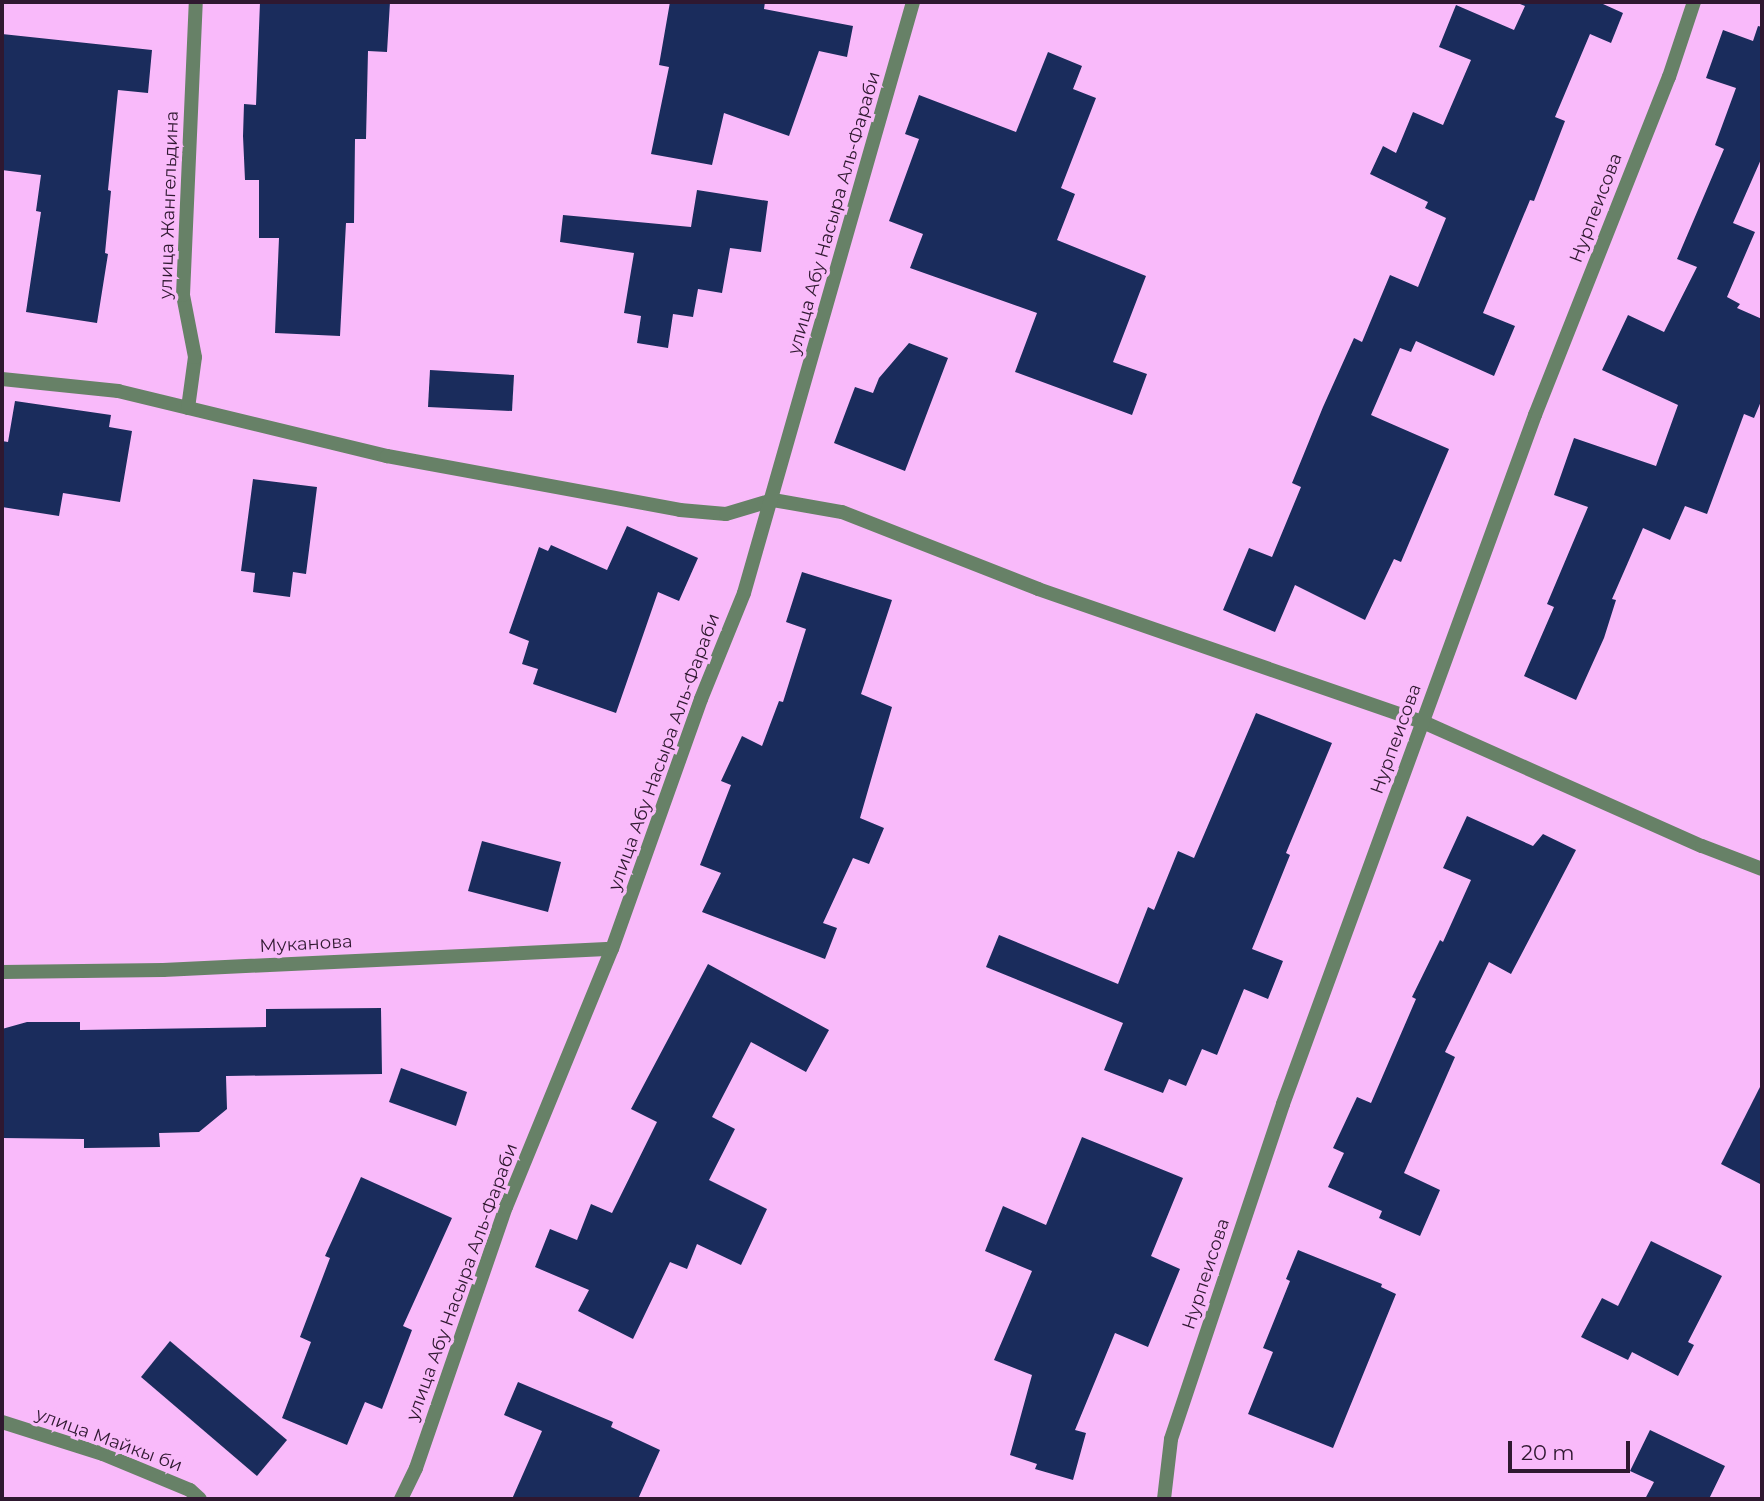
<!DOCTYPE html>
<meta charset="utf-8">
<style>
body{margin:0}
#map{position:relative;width:1764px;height:1501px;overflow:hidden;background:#f9bafa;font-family:Montserrat,sans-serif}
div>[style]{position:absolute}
.building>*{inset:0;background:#1a2c5c}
.minor>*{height:14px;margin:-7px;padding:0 7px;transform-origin:7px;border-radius:7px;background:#678167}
span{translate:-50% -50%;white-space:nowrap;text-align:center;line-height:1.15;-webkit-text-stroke:7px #f9bafa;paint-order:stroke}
.street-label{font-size:18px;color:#2f1830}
.frame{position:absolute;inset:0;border:4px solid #2f1830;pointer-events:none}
.scale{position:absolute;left:1508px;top:1441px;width:122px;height:32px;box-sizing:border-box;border:4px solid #2f1830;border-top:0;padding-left:9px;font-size:21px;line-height:24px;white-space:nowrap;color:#2f1830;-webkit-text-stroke:5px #f9bafa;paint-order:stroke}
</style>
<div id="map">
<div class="building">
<div style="clip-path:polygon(260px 2px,390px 2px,387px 52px,368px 51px,366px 139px,355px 139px,354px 223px,346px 223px,340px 336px,275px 333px,279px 238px,259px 238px,259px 180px,245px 180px,243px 136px,244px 104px,256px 105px)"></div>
<div style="clip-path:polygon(670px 2px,765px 2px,764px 9px,853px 26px,847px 57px,819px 51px,789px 136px,724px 113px,712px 165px,651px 154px,669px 67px,659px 65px)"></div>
<div style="clip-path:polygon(1515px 2px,1604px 2px,1603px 4px,1623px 13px,1611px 43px,1590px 34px,1555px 117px,1565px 121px,1534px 201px,1530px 200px,1483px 313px,1515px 326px,1494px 376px,1416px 341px,1411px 352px,1400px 348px,1371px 415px,1449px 449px,1401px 562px,1394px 559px,1365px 620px,1295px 585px,1275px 632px,1223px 610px,1249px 548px,1272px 557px,1301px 487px,1292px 483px,1323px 407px,1354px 338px,1362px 342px,1390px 275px,1418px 287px,1446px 218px,1425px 208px,1428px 202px,1370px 174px,1383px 146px,1396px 153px,1413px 112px,1443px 125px,1471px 60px,1439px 47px,1456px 5px,1514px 30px,1525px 6px)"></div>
<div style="clip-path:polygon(1758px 26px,1762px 27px,1762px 157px,1733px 223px,1755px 232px,1727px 297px,1740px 304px,1737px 308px,1762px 319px,1762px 399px,1754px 418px,1744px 414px,1707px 514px,1685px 506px,1670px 540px,1643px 528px,1612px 599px,1616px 600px,1604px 638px,1576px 700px,1524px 676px,1554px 607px,1547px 604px,1588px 507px,1554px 495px,1574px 438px,1656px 466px,1678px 405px,1602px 370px,1628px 315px,1664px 332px,1697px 267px,1677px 259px,1724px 149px,1715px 145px,1736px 88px,1706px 78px,1723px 30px,1753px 41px)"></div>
<div style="clip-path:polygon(2px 34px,152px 50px,148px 93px,118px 90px,108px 190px,111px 191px,105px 253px,108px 254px,97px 323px,26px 312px,41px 212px,36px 211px,41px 175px,2px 170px)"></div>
<div style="clip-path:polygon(1048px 52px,1082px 66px,1073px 89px,1096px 98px,1061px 188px,1075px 194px,1057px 240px,1146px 276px,1113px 362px,1147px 374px,1132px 415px,1015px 372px,1037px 313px,910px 268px,923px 234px,889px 221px,919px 139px,905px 134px,919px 95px,1016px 132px)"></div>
<div style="clip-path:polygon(697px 190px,768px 201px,761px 252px,730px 248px,722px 293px,698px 289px,693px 317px,673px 314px,668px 348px,637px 343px,641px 316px,624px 313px,634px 253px,560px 242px,563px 215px,691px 227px)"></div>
<div style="clip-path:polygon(909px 343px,948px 358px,905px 471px,834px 443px,855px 387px,873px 393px,879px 378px)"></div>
<div style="clip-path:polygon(430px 370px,514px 375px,512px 411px,428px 407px)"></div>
<div style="clip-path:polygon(15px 401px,111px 415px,109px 427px,132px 431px,120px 502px,63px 493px,59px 516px,2px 507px,2px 441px,8px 442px)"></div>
<div style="clip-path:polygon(253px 479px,317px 487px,306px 574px,293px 572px,290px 597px,253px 592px,255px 573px,241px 571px)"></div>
<div style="clip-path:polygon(627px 526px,698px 558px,679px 601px,658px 592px,616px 713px,533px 684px,538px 669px,522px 664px,529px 641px,509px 633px,539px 547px,548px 551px,551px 545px,607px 570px)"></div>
<div style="clip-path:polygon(802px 572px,892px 600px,861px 694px,892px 707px,860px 818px,884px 828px,869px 864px,853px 858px,823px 923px,837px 928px,825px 959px,702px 912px,721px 873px,700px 865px,731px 785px,721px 781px,742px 736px,762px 746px,779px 701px,783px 702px,806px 629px,786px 622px)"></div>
<div style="clip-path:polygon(1256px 713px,1332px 743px,1286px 853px,1290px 855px,1252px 949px,1283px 961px,1268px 999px,1244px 989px,1217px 1055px,1202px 1049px,1186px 1086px,1169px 1079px,1163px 1093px,1104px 1070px,1123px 1023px,986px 967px,999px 935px,1118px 984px,1148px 907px,1154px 910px,1178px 851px,1194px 858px)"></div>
<div style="clip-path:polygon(1467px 816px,1533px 846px,1543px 834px,1576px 850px,1511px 974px,1489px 962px,1445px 1052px,1455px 1057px,1404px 1173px,1440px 1190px,1420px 1236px,1379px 1218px,1382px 1211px,1328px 1187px,1344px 1153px,1333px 1148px,1357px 1097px,1371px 1103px,1416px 999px,1412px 997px,1440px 940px,1443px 942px,1471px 880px,1443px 868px)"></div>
<div style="clip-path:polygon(482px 841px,561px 862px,548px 912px,468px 891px)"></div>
<div style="clip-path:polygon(708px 964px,829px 1030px,806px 1072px,751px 1042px,712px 1117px,735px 1129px,709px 1180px,767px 1209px,741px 1265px,697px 1244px,687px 1269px,670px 1262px,633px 1339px,578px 1311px,589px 1290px,535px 1267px,550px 1229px,577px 1240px,591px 1204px,612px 1213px,657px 1122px,631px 1109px)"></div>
<div style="clip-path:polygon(381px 1008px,382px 1074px,226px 1076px,227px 1109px,199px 1132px,159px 1133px,160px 1147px,84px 1148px,84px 1139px,2px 1138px,2px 1029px,27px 1022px,80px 1022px,80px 1030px,266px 1027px,266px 1009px)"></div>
<div style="clip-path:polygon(401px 1068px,467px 1092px,456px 1126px,389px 1102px)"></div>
<div style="clip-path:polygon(1762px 1083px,1762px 1185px,1721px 1164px)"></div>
<div style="clip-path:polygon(1082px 1137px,1183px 1178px,1151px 1256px,1180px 1269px,1148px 1347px,1115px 1333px,1075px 1430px,1086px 1433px,1073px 1480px,1035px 1469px,1037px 1464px,1010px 1455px,1032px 1375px,994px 1360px,1032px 1271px,985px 1251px,1003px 1206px,1046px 1225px)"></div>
<div style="clip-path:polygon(361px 1177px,452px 1218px,403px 1326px,412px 1330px,382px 1409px,365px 1402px,347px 1445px,282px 1418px,311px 1342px,300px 1337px,330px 1258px,325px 1256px)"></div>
<div style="clip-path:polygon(1651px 1241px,1722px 1276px,1688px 1342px,1694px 1345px,1678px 1376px,1632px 1352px,1628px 1360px,1581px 1337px,1602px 1298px,1618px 1306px)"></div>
<div style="clip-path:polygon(1298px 1250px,1382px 1284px,1381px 1287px,1396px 1294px,1333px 1448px,1248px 1414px,1273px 1352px,1263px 1348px,1290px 1281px,1286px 1279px)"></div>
<div style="clip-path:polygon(170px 1341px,287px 1440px,257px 1476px,141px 1377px)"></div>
<div style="clip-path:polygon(518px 1382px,613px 1422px,611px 1427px,660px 1450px,638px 1499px,512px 1499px,542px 1431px,504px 1415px)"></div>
<div style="clip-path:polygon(1650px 1430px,1725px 1466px,1709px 1499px,1645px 1499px,1654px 1482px,1630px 1471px)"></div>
</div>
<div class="minor">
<div style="left:2px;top:379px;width:117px;rotate:5.9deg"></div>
<div style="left:118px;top:391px;width:277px;rotate:13.6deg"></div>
<div style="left:387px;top:456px;width:298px;rotate:10.4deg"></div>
<div style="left:680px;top:510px;width:46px;rotate:5deg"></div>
<div style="left:726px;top:514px;width:49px;rotate:-16.6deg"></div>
<div style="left:773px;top:500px;width:70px;rotate:9.9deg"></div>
<div style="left:842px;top:512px;width:211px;rotate:21.4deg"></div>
<div style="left:1038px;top:589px;width:407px;rotate:19.1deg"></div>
<div style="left:1423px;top:722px;width:305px;rotate:24deg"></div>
<div style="left:1702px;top:846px;width:64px;rotate:21deg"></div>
<div style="left:188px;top:408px;width:51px;rotate:-82.2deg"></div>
<div style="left:195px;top:357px;width:63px;rotate:-101deg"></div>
<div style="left:183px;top:295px;width:293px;rotate:-87.5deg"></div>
<div style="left:2px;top:972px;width:161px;rotate:-0.7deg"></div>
<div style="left:163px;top:970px;width:449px;rotate:-2.7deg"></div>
<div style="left:2px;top:1422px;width:106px;rotate:17.6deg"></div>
<div style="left:103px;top:1454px;width:94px;rotate:22.5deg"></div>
<div style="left:190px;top:1490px;width:13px;rotate:42deg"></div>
<div style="left:401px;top:1499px;width:34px;rotate:-64deg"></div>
<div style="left:416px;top:1468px;width:276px;rotate:-71deg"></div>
<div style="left:506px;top:1207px;width:279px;rotate:-67.7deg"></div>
<div style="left:612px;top:949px;width:265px;rotate:-70.4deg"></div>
<div style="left:701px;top:699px;width:114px;rotate:-67.9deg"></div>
<div style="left:744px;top:593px;width:615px;rotate:-74.04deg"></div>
<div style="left:1164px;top:1499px;width:60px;rotate:-83.3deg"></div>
<div style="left:1171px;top:1439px;width:353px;rotate:-71.5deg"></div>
<div style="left:1283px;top:1104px;width:734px;rotate:-69.91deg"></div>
<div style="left:1535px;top:415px;width:364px;rotate:-68.4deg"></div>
<div style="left:1669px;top:77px;width:79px;rotate:-71.6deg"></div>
</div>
<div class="street-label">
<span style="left:169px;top:205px;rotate:-88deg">улица Жангельдина</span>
<span style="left:1596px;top:208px;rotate:-69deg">Нурпеисова</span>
<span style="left:834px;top:213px;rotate:-74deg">улица Абу Насыра Аль-Фараби</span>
<span style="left:1396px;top:739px;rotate:-70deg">Нурпеисова</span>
<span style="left:664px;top:752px;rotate:-70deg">улица Абу Насыра Аль-Фараби</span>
<span style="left:306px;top:944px;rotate:-3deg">Муканова</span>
<span style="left:1206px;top:1274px;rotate:-72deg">Нурпеисова</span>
<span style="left:462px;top:1282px;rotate:-70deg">улица Абу Насыра Аль-Фараби</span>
<span style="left:109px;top:1440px;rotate:20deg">улица Майкы би</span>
</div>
<div class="frame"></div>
<div class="scale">20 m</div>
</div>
